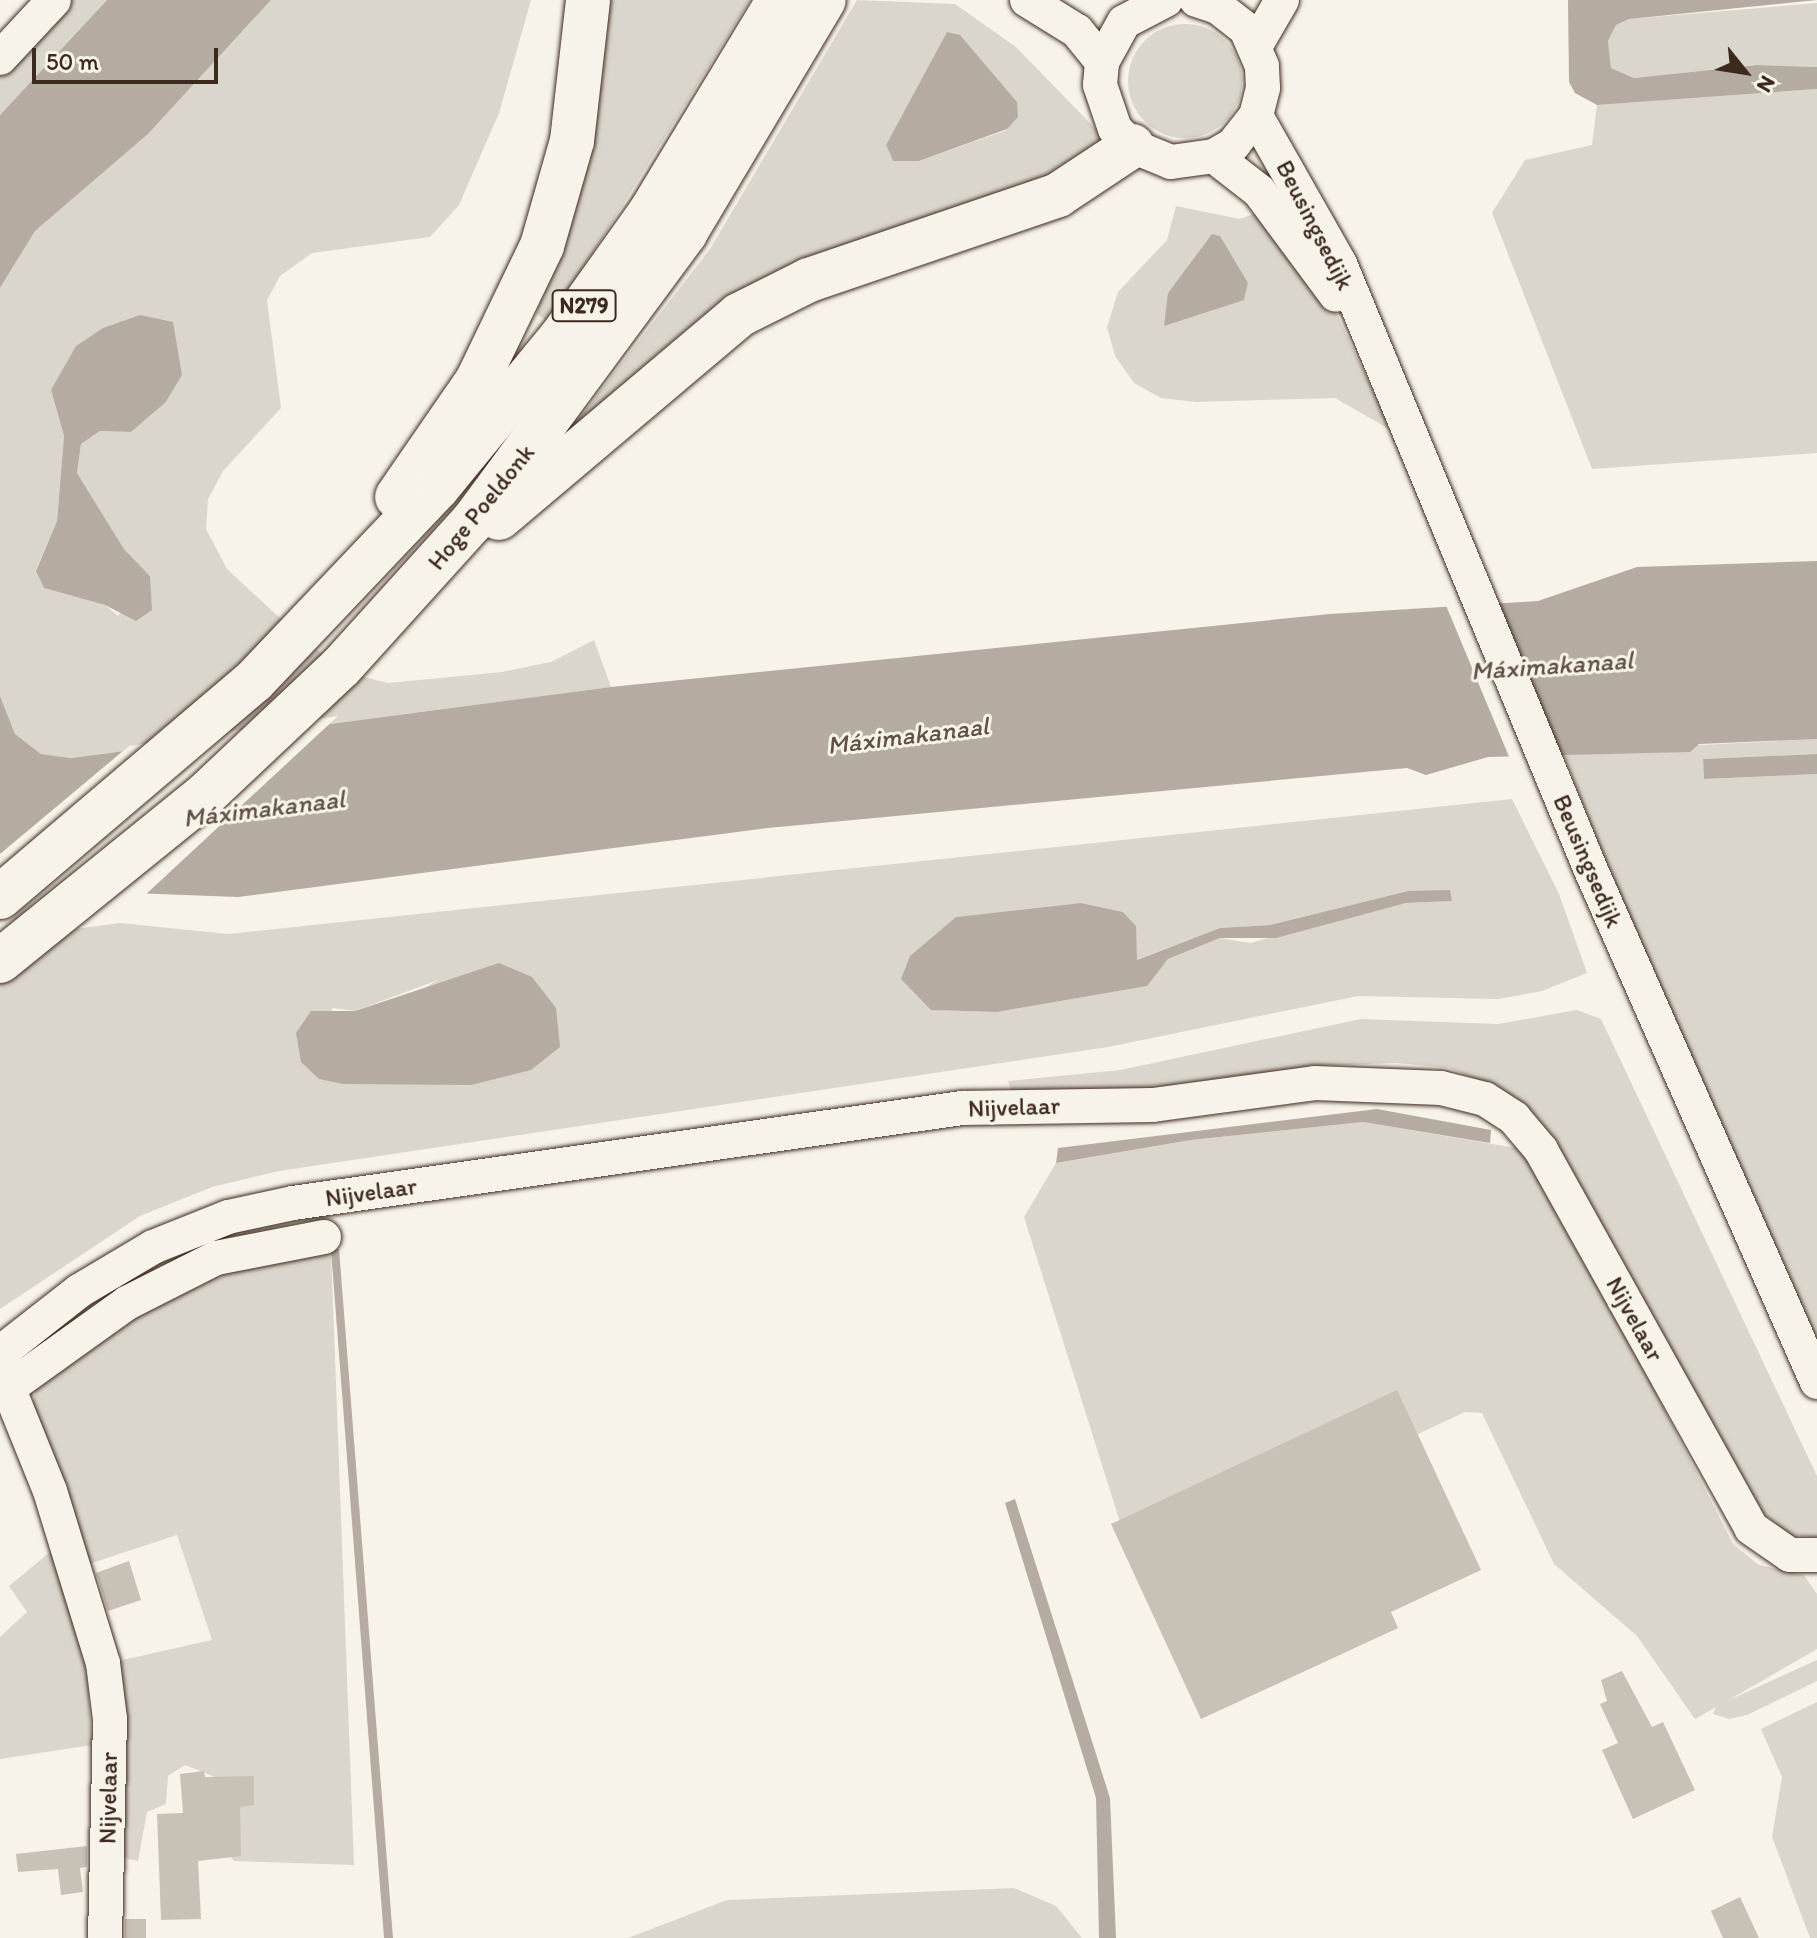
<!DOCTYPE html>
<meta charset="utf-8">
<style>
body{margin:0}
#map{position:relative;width:1817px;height:1938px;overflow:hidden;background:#f7f3e8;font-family:Itim,sans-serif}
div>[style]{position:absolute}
.green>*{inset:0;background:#dbd6cb}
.round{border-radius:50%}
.water>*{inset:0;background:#b4aca0}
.pier>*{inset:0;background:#f7f3e8}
.building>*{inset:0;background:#c8c1b6}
.roads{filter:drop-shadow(0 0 2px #3b2a1e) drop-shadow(0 0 2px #3b2a1e)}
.minor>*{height:34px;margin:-17px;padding:0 17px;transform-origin:17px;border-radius:17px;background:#f7f3e8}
.highway>*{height:44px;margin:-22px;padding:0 22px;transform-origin:22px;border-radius:22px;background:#f7f3e8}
span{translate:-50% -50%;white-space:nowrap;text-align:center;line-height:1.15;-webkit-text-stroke:6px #f7f3e8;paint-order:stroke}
.shield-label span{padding:2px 6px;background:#f7f3e8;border:2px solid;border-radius:6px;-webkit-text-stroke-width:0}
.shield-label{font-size:22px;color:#3b2a1e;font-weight:700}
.street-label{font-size:24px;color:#3b2a1e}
.water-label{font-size:26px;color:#5f5145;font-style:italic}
.north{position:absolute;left:1705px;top:32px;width:80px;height:80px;-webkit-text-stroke:6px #f7f3e8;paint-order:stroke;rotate:120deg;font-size:22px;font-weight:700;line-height:32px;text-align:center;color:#3b2a1e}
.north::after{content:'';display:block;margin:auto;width:28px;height:36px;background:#3b2a1e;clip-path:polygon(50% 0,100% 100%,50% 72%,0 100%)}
.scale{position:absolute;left:32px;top:48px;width:186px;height:36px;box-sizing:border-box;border:4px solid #3b2a1e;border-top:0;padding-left:10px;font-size:24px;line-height:28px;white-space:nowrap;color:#3b2a1e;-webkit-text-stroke:6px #f7f3e8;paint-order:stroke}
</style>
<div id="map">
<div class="green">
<div style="clip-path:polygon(66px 0,107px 0,0 115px,0 70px)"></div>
<div style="clip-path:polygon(evenodd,271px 0,531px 0,499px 113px,459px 205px,430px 237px,312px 253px,280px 276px,267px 300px,281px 408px,223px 471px,208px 499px,206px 529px,227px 569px,309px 645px,356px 675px,388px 683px,502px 672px,551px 662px,594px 640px,611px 687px,71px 758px,41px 754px,15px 734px,0 696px,0 288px,35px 231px,148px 134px,271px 0,182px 375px,166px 402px,131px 432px,100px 431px,81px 444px,77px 473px,124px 549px,150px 576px,118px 616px,105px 605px,44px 588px,36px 570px,57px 521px,64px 436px,51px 390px,182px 375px)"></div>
<div style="clip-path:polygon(607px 0,750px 0,550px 322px,536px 314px,579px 188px)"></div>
<div style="clip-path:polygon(evenodd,857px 0,955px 4px,1016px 47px,1116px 150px,809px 270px,556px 448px,710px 249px,857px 0,947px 33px,1007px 130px,919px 161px,893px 161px,886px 145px,947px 33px)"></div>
<div style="clip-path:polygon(1817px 3px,1817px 67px,1756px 65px,1634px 78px,1611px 68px,1608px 41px,1616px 25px,1629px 19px)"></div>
<div class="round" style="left:1128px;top:24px;width:114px;height:114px"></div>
<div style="clip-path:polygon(1817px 89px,1817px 453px,1592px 469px,1492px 213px,1525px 160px,1592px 145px,1597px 105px)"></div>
<div style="clip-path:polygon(evenodd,1176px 206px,1240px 219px,1265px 210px,1336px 312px,1391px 430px,1335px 398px,1196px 402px,1161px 398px,1134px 383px,1115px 356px,1107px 327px,1118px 292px,1167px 240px,1176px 206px,1200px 256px,1248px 283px,1244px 300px,1168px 293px,1200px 256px)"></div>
<div style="clip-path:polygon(1817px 739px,1817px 754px,1703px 759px,1704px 779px,1817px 774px,1817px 1346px,1618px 897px,1563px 752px)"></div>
<div style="clip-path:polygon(evenodd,1512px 799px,1559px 894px,1587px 973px,1542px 991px,1498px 999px,1358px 996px,1108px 1047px,279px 1171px,212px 1187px,140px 1216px,0 1309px,0 939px,120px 923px,228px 934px,1512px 799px,1408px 891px,1451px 901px,1406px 903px,1250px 943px,1220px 938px,1168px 959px,1146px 986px,997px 1012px,931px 1010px,956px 917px,1081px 903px,1123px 912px,1136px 926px,1136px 960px,1220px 928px,1270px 925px,1408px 891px,1512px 799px,438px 980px,301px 1062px,333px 1008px,355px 1011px,438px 980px)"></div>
<div style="clip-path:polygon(1577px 1010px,1601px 1019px,1817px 1476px,1817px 1537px,1790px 1535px,1761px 1511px,1556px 1145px,1530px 1109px,1489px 1084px,1449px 1068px,1396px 1063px,1317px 1066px,1126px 1091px,1011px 1091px,1008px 1081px,1120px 1070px,1361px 1019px,1498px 1024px)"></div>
<div style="clip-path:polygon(1363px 1122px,1522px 1149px,1540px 1166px,1733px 1544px,1759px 1565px,1804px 1575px,1817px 1594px,1817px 1649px,1727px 1701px,1817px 1660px,1817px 1681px,1747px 1715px,1729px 1719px,1713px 1714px,1716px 1707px,1695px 1719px,1637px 1636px,1554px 1564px,1482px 1413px,1465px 1412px,1154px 1557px,1124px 1535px,1024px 1217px,1056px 1163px,1191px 1140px)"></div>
<div style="clip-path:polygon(331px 1250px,354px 1865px,234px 1861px,225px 1851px,228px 1782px,185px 1765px,168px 1776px,166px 1804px,147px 1812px,138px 1861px,112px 1855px,109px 1663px,212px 1640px,177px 1535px,83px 1566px,32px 1409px,36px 1386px,165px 1297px,237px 1270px)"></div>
<div style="clip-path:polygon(56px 1547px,86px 1663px,92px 1745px,0 1759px,0 1637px,27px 1612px,9px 1586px)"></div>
<div style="clip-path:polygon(1817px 1702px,1817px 1938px,1810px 1938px,1772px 1837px,1782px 1777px,1761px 1729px)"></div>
<div style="clip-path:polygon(1014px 1888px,1056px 1906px,1082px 1938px,628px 1938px,727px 1900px)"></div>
</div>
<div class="water">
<div style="clip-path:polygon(107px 0,271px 0,148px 134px,35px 231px,0 288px,0 115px)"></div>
<div style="clip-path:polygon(1568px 0,1817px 0,1629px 19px,1616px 25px,1608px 41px,1611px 68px,1634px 78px,1757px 65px,1817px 67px,1817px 89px,1597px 105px,1575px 93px,1569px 82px)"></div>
<div style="clip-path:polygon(947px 32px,960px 35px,1017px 102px,1018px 117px,1007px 129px,919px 161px,893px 161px,886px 145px)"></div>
<div style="clip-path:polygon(1212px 234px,1220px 236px,1248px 283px,1244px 300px,1164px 326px,1168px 293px)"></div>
<div style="clip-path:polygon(140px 315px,173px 322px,182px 375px,166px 402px,131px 432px,100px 431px,81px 444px,77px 473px,124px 549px,150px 576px,152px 610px,136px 621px,105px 605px,44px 588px,36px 571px,57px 521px,64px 436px,51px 390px,76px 346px,103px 328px)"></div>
<div style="clip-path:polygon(1817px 561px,1817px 739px,1699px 744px,1690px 752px,1488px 757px,1426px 775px,1407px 768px,768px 828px,238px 897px,132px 893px,0 906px,0 696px,15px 734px,41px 754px,71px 758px,611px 687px,1330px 614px,1538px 601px,1637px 567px)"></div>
<div style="clip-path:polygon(1817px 754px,1817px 774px,1704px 779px,1703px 759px)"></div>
<div style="clip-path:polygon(1450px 890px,1452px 901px,1406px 903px,1276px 938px,1220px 938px,1168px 959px,1147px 986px,997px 1012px,931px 1010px,901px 979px,910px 956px,956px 917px,1081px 903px,1123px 912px,1136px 926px,1137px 960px,1220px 928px,1270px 925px,1408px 891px)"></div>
<div style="clip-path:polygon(499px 963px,532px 977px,556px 1008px,560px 1047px,531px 1070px,471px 1085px,343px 1084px,319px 1079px,301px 1062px,296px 1033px,311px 1011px,355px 1011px)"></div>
<div style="clip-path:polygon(1377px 1109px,1491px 1130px,1490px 1143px,1363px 1122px,1191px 1140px,1056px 1163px,1058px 1148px)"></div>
<div style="clip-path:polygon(339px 1249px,393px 1938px,384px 1938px,331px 1250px)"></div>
<div style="clip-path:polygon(1015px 1499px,1110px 1798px,1116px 1938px,1099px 1938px,1096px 1798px,1005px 1503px)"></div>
</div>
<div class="pier">
<div style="clip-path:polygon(1495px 599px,1561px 756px,1510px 759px,1445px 603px)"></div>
<div style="clip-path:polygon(338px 716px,143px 897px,0 910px,0 854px,129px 746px)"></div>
</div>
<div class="building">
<div style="clip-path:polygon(1397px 1390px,1481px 1570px,1391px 1612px,1398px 1628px,1201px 1719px,1111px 1524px)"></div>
<div style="clip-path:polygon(129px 1561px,141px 1600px,108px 1611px,96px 1573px)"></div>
<div style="clip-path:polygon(1622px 1671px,1652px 1727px,1663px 1722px,1695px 1790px,1633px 1819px,1602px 1750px,1618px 1743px,1600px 1704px,1607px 1701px,1601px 1680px)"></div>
<div style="clip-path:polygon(204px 1771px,205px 1777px,254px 1776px,254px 1805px,240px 1807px,241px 1856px,198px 1861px,201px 1919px,161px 1920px,157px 1814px,183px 1813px,180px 1774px)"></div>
<div style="clip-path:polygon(87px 1846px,87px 1867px,80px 1868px,83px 1892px,61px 1895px,58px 1869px,18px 1872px,16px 1854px)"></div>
<div style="clip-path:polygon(1740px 1897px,1759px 1938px,1723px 1938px,1711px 1911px)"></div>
<div style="clip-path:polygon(125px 1919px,146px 1919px,146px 1938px,125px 1938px)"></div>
</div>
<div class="roads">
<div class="minor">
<div style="left:1027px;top:0;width:59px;rotate:31.8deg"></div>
<div style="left:1077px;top:31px;width:40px;rotate:51deg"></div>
<div style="left:1166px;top:0;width:47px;rotate:152.4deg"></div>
<div style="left:1124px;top:22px;width:46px;rotate:118.8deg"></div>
<div style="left:1102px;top:62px;width:23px;rotate:95deg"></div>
<div style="left:1100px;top:85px;width:46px;rotate:71.2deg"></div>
<div style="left:1115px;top:129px;width:24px;rotate:45deg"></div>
<div style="left:1132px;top:146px;width:42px;rotate:22.3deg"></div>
<div style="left:1171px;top:162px;width:43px;rotate:-7.9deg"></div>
<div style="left:1214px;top:156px;width:22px;rotate:-30deg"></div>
<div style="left:1233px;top:145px;width:37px;rotate:-52deg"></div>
<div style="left:1256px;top:116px;width:29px;rotate:-76deg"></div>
<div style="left:1263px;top:88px;width:22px;rotate:-93deg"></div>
<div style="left:1262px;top:66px;width:40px;rotate:-113.4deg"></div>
<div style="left:1246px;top:29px;width:36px;rotate:-142deg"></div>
<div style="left:1218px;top:7px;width:23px;rotate:-162deg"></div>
<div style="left:1256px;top:45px;width:52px;rotate:-60deg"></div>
<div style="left:0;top:58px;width:79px;rotate:-47deg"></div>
<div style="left:1256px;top:116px;width:170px;rotate:60.4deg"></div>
<div style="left:1340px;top:264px;width:654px;rotate:67.51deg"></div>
<div style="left:1590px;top:868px;width:562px;rotate:66.17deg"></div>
<div style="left:1214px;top:156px;width:57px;rotate:37.9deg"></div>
<div style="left:1259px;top:191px;width:129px;rotate:53.5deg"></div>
<div style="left:2px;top:1352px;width:36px;rotate:80deg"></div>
<div style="left:8px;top:1387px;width:112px;rotate:68deg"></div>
<div style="left:50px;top:1491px;width:180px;rotate:72.9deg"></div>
<div style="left:103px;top:1663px;width:56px;rotate:82.9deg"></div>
<div style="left:110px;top:1719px;width:219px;rotate:91.3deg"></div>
<div style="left:0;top:1353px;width:100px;rotate:-38.1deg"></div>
<div style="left:79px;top:1291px;width:86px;rotate:-30.7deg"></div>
<div style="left:153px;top:1247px;width:81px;rotate:-21.8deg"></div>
<div style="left:228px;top:1217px;width:66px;rotate:-12.2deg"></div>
<div style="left:293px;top:1203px;width:676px;rotate:-8.08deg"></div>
<div style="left:962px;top:1108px;width:191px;rotate:-0.9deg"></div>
<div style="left:1153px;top:1105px;width:163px;rotate:-7.7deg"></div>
<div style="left:1315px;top:1083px;width:126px;rotate:2.3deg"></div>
<div style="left:1441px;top:1088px;width:45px;rotate:14deg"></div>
<div style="left:1485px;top:1099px;width:35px;rotate:33deg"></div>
<div style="left:1514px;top:1118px;width:42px;rotate:49.8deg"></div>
<div style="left:1541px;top:1150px;width:432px;rotate:60.9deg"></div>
<div style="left:1751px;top:1528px;width:47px;rotate:34.7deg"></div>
<div style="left:1790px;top:1555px;width:27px"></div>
<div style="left:0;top:1394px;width:156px;rotate:-35.6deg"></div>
<div style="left:127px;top:1303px;width:100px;rotate:-26.8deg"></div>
<div style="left:216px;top:1258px;width:110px;rotate:-11deg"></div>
</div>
<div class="highway">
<div style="left:397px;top:497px;width:141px;rotate:-55.4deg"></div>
<div style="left:477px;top:381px;width:150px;rotate:-64.3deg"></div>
<div style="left:542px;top:246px;width:109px;rotate:-74.1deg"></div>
<div style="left:572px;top:141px;width:142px;rotate:-83.5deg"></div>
<div style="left:499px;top:518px;width:314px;rotate:-40.2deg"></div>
<div style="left:739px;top:315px;width:78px;rotate:-26.6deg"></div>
<div style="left:809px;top:280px;width:263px;rotate:-18.8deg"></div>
<div style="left:1058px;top:195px;width:89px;rotate:-33.5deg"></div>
<div style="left:0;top:897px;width:333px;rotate:-40.4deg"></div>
<div style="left:254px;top:681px;width:267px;rotate:-46.5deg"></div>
<div style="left:438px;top:487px;width:195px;rotate:-50.6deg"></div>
<div style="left:562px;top:336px;width:153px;rotate:-54.5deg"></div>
<div style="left:651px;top:211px;width:247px;rotate:-58.8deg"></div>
<div style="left:0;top:961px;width:264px;rotate:-39deg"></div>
<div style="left:205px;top:795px;width:187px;rotate:-43.3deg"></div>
<div style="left:341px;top:667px;width:197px;rotate:-47.9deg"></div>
<div style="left:473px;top:521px;width:358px;rotate:-53.6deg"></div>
<div style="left:685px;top:233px;width:271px;rotate:-59.2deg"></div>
</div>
</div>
<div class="shield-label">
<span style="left:584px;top:306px">N279</span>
</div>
<div class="street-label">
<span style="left:1315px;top:225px;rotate:63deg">Beusingsedijk</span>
<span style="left:481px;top:507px;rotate:-51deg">Hoge Poeldonk</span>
<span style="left:1588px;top:861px;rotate:67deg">Beusingsedijk</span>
<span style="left:1014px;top:1107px;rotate:-2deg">Nijvelaar</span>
<span style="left:371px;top:1192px;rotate:-8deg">Nijvelaar</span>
<span style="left:1635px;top:1319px;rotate:61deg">Nijvelaar</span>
<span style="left:108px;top:1798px;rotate:-89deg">Nijvelaar</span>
</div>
<div class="water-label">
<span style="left:1552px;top:666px;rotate:-4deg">Máximakanaal</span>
<span style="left:908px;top:736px;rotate:-7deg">Máximakanaal</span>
<span style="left:264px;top:809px;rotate:-7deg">Máximakanaal</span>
</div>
<div class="north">N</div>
<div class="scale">50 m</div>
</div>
